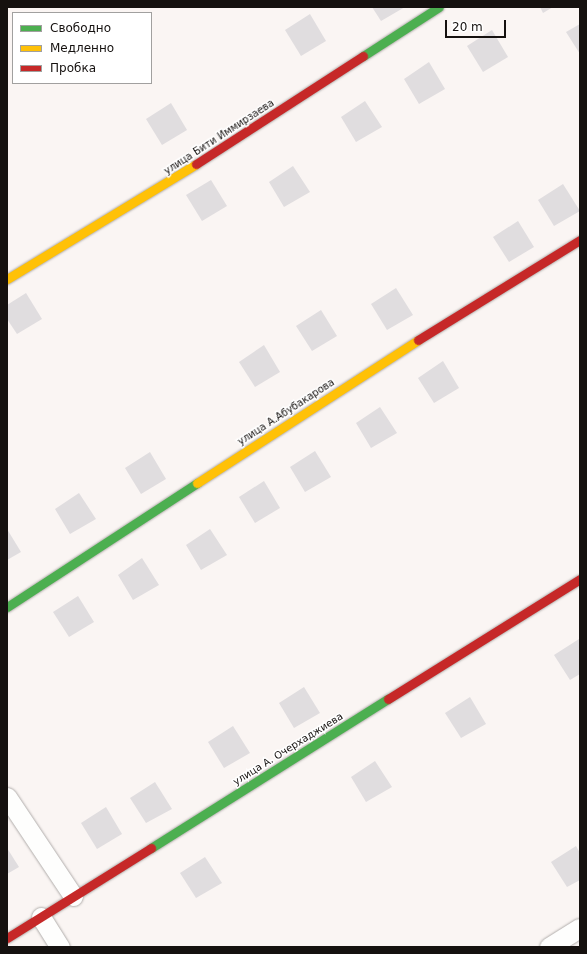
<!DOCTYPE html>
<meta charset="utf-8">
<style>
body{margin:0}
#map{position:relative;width:587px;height:954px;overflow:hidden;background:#faf5f3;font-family:"DejaVu Sans",sans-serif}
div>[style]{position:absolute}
.building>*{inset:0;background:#e0dddf}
.roads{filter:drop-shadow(0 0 1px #b2aeac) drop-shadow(0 0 1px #b2aeac)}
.street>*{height:19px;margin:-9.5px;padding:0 9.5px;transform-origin:9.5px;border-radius:9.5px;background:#fefefd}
.fast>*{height:9px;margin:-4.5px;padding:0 4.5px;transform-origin:4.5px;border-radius:4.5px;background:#4caf50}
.slow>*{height:9px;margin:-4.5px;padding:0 4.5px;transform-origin:4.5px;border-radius:4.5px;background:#ffc107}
.jam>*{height:9px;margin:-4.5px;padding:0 4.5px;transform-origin:4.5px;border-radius:4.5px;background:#c62828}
span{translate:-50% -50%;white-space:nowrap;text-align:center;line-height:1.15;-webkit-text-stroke:3px #fff;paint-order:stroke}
.street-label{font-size:10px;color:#15110f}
.frame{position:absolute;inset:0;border:8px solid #15110f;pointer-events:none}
.legend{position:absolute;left:12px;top:12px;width:140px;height:72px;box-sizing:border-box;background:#fff;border:1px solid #a1a09f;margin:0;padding:5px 7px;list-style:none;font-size:12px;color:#15110f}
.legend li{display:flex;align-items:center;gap:8px;height:20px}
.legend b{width:20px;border:1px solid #a1a09f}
.scale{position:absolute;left:445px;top:20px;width:61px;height:18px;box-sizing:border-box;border:2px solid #15110f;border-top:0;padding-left:5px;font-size:12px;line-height:14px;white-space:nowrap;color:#15110f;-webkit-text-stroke:3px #fff;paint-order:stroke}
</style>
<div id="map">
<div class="building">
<div style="clip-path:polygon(372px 7px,405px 7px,381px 21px)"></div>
<div style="clip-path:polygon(540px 7px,553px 7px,543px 13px)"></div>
<div style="clip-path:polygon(310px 14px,326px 41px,301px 56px,285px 30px)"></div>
<div style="clip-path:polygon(580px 24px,580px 54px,566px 32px)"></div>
<div style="clip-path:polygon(492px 30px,508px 57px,483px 72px,467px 46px)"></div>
<div style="clip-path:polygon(429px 62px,445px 89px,419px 104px,404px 79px)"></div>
<div style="clip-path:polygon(365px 101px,382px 127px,356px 142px,341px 117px)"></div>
<div style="clip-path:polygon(171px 103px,187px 130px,162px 145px,146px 119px)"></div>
<div style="clip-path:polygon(293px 166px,310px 192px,284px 207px,269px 182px)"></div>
<div style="clip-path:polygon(211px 180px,227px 206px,202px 221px,186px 195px)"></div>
<div style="clip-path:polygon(563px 184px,580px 211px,554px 226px,538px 200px)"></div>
<div style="clip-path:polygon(518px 221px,534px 247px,509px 262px,493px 237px)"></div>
<div style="clip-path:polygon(396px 288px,413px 315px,387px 330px,371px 304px)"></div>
<div style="clip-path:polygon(26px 293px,42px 319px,17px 334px,7px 319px,7px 305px)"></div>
<div style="clip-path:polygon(321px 310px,337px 336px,312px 351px,296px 326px)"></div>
<div style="clip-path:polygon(264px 345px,280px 372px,255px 387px,239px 362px)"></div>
<div style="clip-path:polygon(443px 361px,459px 388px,434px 403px,418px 378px)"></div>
<div style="clip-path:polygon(380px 407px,397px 433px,371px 448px,356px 423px)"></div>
<div style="clip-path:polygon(315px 451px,331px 477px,305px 492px,290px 467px)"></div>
<div style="clip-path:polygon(150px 452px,166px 479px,141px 494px,125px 468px)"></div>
<div style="clip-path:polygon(264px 481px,280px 508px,255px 523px,239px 497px)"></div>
<div style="clip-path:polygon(79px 493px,96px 519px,70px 534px,55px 509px)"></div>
<div style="clip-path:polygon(7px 529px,21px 552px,7px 560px)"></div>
<div style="clip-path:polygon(210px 529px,227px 555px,201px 570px,186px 545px)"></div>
<div style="clip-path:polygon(142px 558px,159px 585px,133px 600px,118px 575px)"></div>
<div style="clip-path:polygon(78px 596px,94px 622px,69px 637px,53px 612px)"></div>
<div style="clip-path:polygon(579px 639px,580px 674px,570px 680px,554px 655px)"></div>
<div style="clip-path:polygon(304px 687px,320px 713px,294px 728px,279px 703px)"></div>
<div style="clip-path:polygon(470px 697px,486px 724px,461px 738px,445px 713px)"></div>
<div style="clip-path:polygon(233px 726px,250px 753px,224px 768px,208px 742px)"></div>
<div style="clip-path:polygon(375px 761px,392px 787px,366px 802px,351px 777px)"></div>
<div style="clip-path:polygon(155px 782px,172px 809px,146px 823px,130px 798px)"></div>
<div style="clip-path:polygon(106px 807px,122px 834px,97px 849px,81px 823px)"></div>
<div style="clip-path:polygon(576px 846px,580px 853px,580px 880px,567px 887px,551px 862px)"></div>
<div style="clip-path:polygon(7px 848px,19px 867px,7px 874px)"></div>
<div style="clip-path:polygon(205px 857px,222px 883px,196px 898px,180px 873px)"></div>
</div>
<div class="roads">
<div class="street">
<div style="left:7px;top:797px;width:119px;rotate:56.3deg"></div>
<div style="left:41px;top:917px;width:36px;rotate:58deg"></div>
<div style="left:549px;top:947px;width:36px;rotate:-32deg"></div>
</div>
<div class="fast">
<div style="left:363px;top:56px;width:90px;rotate:-32.8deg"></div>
<div style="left:7px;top:607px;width:227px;rotate:-33.1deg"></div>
<div style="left:151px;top:848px;width:280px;rotate:-32.2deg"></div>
</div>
<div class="slow">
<div style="left:7px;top:279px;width:221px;rotate:-31.3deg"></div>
<div style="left:197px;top:483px;width:263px;rotate:-32.9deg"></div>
</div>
<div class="jam">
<div style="left:196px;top:164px;width:199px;rotate:-32.9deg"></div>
<div style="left:418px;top:340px;width:190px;rotate:-31.7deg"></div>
<div style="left:388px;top:699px;width:226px;rotate:-32deg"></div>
<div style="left:7px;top:938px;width:170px;rotate:-32deg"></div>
</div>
</div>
<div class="street-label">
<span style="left:219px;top:137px;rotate:-33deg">улица Бити Иммирзаева</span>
<span style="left:286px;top:412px;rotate:-33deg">улица А.Абубакарова</span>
<span style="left:288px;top:749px;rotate:-32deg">улица А. Очерхаджиева</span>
</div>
<div class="frame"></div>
<ul class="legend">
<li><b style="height:5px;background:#4caf50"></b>Свободно</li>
<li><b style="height:5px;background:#ffc107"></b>Медленно</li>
<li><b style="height:5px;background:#c62828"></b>Пробка</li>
</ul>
<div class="scale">20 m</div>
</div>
